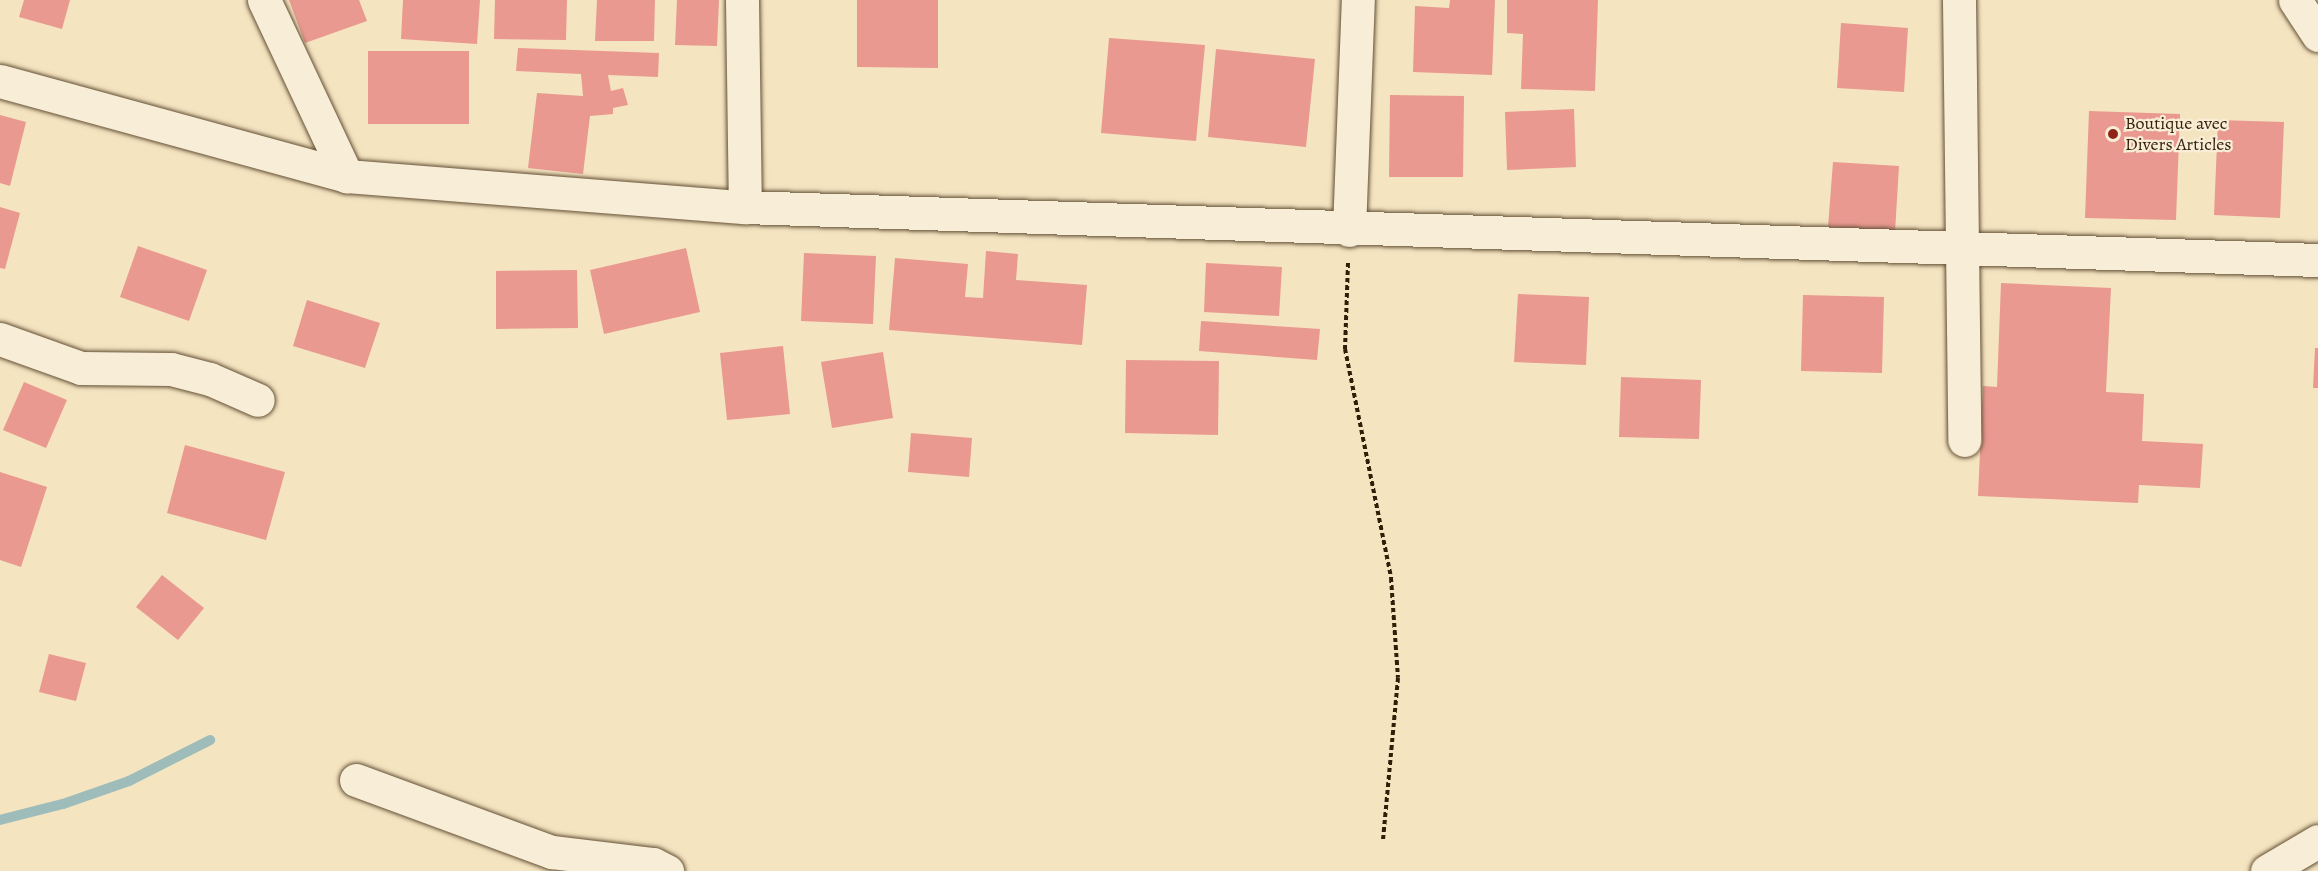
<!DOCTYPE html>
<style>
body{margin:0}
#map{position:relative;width:2318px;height:871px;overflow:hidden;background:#f5e4c0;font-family:Alegreya,serif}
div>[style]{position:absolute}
.stream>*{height:10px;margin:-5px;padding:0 5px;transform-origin:5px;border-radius:5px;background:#9ebdba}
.building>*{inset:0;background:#e99990}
.path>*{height:4px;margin-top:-2px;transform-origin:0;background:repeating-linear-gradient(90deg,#321e08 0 4.5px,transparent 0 7.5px)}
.roads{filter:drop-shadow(0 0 2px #635036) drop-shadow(0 0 2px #635036)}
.minor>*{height:33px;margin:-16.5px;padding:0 16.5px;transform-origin:16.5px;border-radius:16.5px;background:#f8edd6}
.dots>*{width:16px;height:16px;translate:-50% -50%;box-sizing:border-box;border:3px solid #f8edd6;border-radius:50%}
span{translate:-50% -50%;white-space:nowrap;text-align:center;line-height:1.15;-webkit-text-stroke:4.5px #f8edd6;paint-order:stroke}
.poi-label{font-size:18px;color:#321e08}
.left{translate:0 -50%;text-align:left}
</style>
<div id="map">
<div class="stream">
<div style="left:0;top:820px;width:65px;rotate:-14.3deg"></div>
<div style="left:63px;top:804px;width:70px;rotate:-19.2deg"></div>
<div style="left:129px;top:781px;width:91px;rotate:-26.8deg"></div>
</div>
<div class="building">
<div style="clip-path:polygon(24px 0,70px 0,62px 29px,19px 17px)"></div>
<div style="clip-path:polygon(289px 0,359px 0,367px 21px,305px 43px)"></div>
<div style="clip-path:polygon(403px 0,480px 0,477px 44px,401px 39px)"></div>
<div style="clip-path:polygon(495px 0,567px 0,566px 40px,494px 39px)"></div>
<div style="clip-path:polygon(597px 0,655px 0,654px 41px,595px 41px)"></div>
<div style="clip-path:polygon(677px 0,719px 0,717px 46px,675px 45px)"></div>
<div style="clip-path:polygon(857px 0,938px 0,938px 68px,857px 67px)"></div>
<div style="clip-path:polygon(1450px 0,1495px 0,1492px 75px,1413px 72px,1415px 6px,1449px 8px)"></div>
<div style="clip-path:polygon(1507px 0,1598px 0,1595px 91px,1521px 89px,1523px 34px,1507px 33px)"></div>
<div style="clip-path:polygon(1841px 23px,1908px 28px,1904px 92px,1837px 88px)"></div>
<div style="clip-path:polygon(1109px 38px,1205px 45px,1196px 141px,1101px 133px)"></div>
<div style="clip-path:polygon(518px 48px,659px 53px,658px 77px,608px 75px,611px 91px,623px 88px,628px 105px,613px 108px,613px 114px,590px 116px,583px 174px,528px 168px,537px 93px,583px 96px,581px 74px,516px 71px)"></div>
<div style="clip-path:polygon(1216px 49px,1315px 59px,1306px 147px,1208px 137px)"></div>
<div style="clip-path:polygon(368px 51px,469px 51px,469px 124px,368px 124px)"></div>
<div style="clip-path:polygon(1390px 95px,1464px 96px,1463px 177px,1389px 177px)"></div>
<div style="clip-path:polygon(1574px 109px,1576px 167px,1507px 170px,1505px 112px)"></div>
<div style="clip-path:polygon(2089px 111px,2180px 114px,2176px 220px,2085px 218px)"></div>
<div style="clip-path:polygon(0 115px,26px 122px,10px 186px,0 183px)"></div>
<div style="clip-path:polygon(2218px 120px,2284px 122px,2280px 218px,2214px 215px)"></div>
<div style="clip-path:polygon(1833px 162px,1899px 166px,1895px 232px,1828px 227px)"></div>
<div style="clip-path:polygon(0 207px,20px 213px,5px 269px,0 268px)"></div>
<div style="clip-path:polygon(138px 246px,207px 270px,189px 321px,120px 297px)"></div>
<div style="clip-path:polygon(686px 248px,700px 312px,604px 334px,590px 270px)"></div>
<div style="clip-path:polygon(986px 251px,1018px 254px,1016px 280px,1087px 285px,1082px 345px,889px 330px,895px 258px,968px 264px,965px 297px,983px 298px)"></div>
<div style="clip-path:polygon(804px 253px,876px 256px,873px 324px,801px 321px)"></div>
<div style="clip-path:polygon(1206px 263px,1282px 267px,1279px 316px,1204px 312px)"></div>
<div style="clip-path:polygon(577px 270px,578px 328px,496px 329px,496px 271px)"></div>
<div style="clip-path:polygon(2001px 283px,2111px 288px,2106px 392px,2144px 394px,2142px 441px,2203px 444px,2200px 488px,2139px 485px,2138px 503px,1978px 496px,1983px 386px,1997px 387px)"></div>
<div style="clip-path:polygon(1518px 294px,1589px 297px,1586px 365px,1514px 362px)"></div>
<div style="clip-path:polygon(1803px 295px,1884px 297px,1882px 373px,1801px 371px)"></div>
<div style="clip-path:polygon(307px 300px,380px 323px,365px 368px,293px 346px)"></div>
<div style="clip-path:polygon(1201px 321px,1320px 329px,1317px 360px,1199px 351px)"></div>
<div style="clip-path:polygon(783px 346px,790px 414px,727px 420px,720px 353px)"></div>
<div style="clip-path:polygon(2315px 348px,2318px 348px,2318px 388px,2313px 388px)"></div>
<div style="clip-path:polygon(883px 352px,893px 418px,832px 428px,821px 362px)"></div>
<div style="clip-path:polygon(1126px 360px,1219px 361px,1218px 435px,1125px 433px)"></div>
<div style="clip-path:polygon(1621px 377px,1701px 380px,1699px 439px,1619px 437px)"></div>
<div style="clip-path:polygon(24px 382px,67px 400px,46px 448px,3px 430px)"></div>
<div style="clip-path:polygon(911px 433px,972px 438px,969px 477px,908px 472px)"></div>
<div style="clip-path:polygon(185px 445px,285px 472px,266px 540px,167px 513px)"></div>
<div style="clip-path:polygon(0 472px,47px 487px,21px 567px,0 560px)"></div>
<div style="clip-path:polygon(162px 575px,204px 608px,178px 640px,136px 607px)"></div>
<div style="clip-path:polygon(49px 654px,86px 663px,76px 701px,39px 692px)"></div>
</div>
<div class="path">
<div style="left:1348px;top:263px;width:86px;rotate:92deg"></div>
<div style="left:1345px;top:349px;width:234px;rotate:78.6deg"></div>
<div style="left:1391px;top:578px;width:100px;rotate:86deg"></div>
<div style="left:1398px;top:678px;width:164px;rotate:95.3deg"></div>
</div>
<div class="roads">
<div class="minor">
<div style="left:264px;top:0;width:195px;rotate:64.8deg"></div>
<div style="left:742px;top:0;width:207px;rotate:89.2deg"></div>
<div style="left:1959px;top:0;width:440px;rotate:89.3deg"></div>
<div style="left:2295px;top:0;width:42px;rotate:56.7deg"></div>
<div style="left:0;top:81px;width:360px;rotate:15.3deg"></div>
<div style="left:347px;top:176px;width:399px;rotate:4.5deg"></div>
<div style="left:745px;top:207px;width:1574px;rotate:1.93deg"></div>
<div style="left:1349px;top:230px;width:230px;rotate:-87.8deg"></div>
<div style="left:0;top:339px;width:86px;rotate:19.7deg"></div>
<div style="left:81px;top:368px;width:90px;rotate:0.6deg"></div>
<div style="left:171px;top:369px;width:40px;rotate:14.4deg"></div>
<div style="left:210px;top:379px;width:52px;rotate:23.6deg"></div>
<div style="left:356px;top:780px;width:209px;rotate:20.2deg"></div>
<div style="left:552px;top:852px;width:102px;rotate:6.8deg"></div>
<div style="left:653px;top:864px;width:16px;rotate:27deg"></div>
<div style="left:2267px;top:871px;width:59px;rotate:-30.5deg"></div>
</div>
</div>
<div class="dots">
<div style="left:2113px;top:134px;background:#8f2418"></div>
</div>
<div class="poi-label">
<span class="left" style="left:2125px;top:134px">Boutique avec<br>Divers Articles</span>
</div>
</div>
